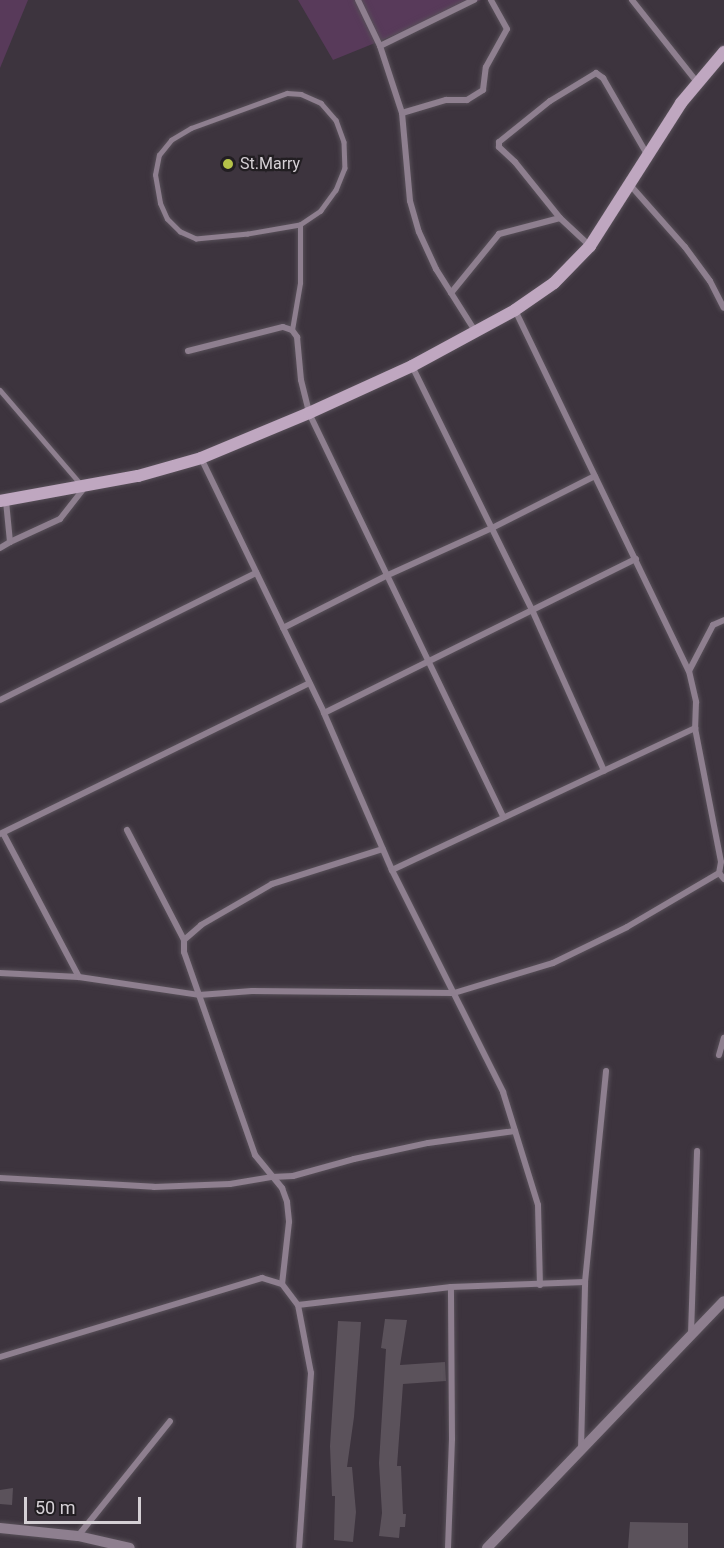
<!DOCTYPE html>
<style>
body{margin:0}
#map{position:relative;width:724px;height:1548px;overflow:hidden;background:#3d343e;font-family:Roboto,sans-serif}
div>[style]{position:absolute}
.green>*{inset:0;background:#583a5a}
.building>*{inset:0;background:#5b525b}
.roads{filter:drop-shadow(0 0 2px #585059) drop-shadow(0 0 2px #585059)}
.service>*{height:4.5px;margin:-2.25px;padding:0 2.25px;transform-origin:2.25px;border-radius:2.25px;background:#8e7f8f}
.minor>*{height:6px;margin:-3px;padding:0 3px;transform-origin:3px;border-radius:3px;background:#8e7f8f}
.tertiary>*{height:10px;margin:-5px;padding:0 5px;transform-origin:5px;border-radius:5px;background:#8e7f8f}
.secondary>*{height:12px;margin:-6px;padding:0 6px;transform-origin:6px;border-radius:6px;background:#bfa7c0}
.dots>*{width:16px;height:16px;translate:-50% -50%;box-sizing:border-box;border:3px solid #221e22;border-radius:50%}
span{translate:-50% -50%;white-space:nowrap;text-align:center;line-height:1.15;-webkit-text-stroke:4.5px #221e22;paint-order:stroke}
.poi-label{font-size:16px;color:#d5d0d5}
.left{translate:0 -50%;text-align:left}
.scale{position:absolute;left:24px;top:1497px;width:117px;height:27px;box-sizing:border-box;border:3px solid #d5d0d5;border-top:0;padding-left:8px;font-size:18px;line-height:21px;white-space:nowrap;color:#d5d0d5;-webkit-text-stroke:4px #221e22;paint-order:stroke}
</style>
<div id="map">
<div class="green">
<div style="clip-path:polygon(0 0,28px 0,0 68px)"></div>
<div style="clip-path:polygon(298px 0,481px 0,333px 60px)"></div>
</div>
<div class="building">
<div style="clip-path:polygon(385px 1319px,407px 1320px,400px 1365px,445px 1362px,446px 1381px,403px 1384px,397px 1466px,401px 1466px,403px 1514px,406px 1514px,405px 1527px,400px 1527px,399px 1538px,379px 1536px,382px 1513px,379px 1463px,386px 1349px,381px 1348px)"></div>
<div style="clip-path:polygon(338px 1321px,361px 1322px,354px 1417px,347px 1467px,352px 1467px,356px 1512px,353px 1542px,334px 1540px,335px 1496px,332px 1496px,330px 1446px)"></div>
<div style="clip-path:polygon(13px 1488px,12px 1505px,0 1504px,0 1490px)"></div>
<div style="clip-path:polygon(630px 1522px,688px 1523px,688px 1548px,628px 1548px)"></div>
</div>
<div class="roads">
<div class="service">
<div style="left:287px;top:93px;width:14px;rotate:4deg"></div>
<div style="left:301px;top:94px;width:22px;rotate:24deg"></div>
<div style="left:321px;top:103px;width:23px;rotate:49deg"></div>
<div style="left:336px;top:120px;width:23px;rotate:70deg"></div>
<div style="left:344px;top:142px;width:26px;rotate:88deg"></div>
<div style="left:345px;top:168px;width:24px;rotate:112deg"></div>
<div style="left:336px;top:190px;width:26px;rotate:126deg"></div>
<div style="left:321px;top:211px;width:25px;rotate:146deg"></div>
<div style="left:300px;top:225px;width:53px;rotate:170.2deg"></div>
<div style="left:248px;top:234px;width:52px;rotate:174.5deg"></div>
<div style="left:196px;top:239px;width:17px;rotate:-156deg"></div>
<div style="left:180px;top:232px;width:18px;rotate:-135deg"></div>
<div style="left:167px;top:219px;width:17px;rotate:-114deg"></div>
<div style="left:160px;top:203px;width:28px;rotate:-100deg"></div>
<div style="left:155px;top:175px;width:20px;rotate:-79deg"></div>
<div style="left:159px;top:155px;width:19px;rotate:-51deg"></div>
<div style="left:171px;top:140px;width:23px;rotate:-31deg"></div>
<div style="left:191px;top:128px;width:102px;rotate:-20deg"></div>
<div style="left:292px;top:330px;width:48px;rotate:-80.3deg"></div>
<div style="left:300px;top:283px;width:58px;rotate:-90deg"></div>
<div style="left:0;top:390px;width:123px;rotate:49.3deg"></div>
</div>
<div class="minor">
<div style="left:358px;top:0;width:51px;rotate:64.4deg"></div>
<div style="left:380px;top:46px;width:71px;rotate:71.8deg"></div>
<div style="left:402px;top:113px;width:88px;rotate:84.8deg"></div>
<div style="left:410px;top:201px;width:32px;rotate:74deg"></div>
<div style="left:419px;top:232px;width:41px;rotate:65.3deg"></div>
<div style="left:436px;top:269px;width:73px;rotate:57.8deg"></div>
<div style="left:632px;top:0;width:105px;rotate:51.6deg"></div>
<div style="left:380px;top:46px;width:105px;rotate:-26.1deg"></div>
<div style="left:402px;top:113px;width:46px;rotate:-16.5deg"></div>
<div style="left:446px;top:100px;width:21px"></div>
<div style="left:467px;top:100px;width:19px;rotate:-32deg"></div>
<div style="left:483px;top:90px;width:23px;rotate:-83deg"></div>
<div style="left:486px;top:67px;width:43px;rotate:-61.1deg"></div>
<div style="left:507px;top:29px;width:33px;rotate:-119deg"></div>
<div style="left:631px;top:186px;width:81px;rotate:48.5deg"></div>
<div style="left:685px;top:247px;width:42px;rotate:53.7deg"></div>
<div style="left:710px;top:281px;width:30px;rotate:63deg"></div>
<div style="left:590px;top:246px;width:41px;rotate:-137deg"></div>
<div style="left:560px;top:218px;width:72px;rotate:-128.8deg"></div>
<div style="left:515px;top:162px;width:22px;rotate:-137deg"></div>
<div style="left:499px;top:147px;width:5px;rotate:-90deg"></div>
<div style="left:499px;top:142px;width:65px;rotate:-38.8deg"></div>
<div style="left:550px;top:101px;width:54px;rotate:-31.3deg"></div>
<div style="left:596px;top:73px;width:9px;rotate:36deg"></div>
<div style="left:603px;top:78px;width:90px;rotate:60deg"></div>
<div style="left:451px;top:293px;width:76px;rotate:-50.9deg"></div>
<div style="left:499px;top:234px;width:63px;rotate:-14.7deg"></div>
<div style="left:515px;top:310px;width:401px;rotate:64.3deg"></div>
<div style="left:689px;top:671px;width:32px;rotate:77deg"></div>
<div style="left:696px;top:702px;width:26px;rotate:92deg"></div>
<div style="left:695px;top:728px;width:136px;rotate:79deg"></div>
<div style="left:721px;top:862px;width:11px;rotate:100deg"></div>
<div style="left:188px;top:351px;width:98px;rotate:-14.2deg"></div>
<div style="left:283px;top:327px;width:9px;rotate:18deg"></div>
<div style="left:292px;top:330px;width:9px;rotate:54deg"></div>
<div style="left:297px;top:337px;width:43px;rotate:84.7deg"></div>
<div style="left:301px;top:380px;width:34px;rotate:76deg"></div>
<div style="left:309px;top:413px;width:448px;rotate:64.3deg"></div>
<div style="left:412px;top:366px;width:274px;rotate:63.8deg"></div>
<div style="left:533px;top:612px;width:174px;rotate:65.9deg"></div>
<div style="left:201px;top:458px;width:283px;rotate:64.2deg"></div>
<div style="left:324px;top:713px;width:171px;rotate:66.6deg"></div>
<div style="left:392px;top:870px;width:248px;rotate:63.4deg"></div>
<div style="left:503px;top:1092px;width:118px;rotate:72.8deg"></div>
<div style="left:538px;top:1205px;width:80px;rotate:88.6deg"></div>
<div style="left:10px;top:542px;width:55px;rotate:-24.7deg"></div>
<div style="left:60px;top:519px;width:39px;rotate:-52deg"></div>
<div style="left:0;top:548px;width:12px;rotate:-31deg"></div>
<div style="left:10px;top:542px;width:41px;rotate:-95.6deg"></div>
<div style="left:283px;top:628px;width:118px;rotate:-26.8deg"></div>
<div style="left:388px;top:575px;width:114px;rotate:-24.3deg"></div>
<div style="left:492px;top:528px;width:115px;rotate:-26.8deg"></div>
<div style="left:689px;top:671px;width:52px;rotate:-62.4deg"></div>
<div style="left:713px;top:625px;width:12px;rotate:-24deg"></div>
<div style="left:0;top:700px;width:286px;rotate:-26.4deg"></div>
<div style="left:324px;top:713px;width:348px;rotate:-26.3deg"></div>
<div style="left:127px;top:830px;width:124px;rotate:62.6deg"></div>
<div style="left:184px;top:940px;width:12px;rotate:90deg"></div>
<div style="left:184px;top:952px;width:215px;rotate:70.7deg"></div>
<div style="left:255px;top:1155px;width:43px;rotate:50.7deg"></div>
<div style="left:282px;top:1188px;width:15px;rotate:70deg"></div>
<div style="left:287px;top:1202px;width:20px;rotate:84deg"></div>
<div style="left:289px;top:1222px;width:62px;rotate:96.4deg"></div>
<div style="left:3px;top:833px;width:163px;rotate:62.2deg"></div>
<div style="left:0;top:834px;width:344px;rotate:-26deg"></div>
<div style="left:392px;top:870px;width:335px;rotate:-25.1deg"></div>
<div style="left:184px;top:940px;width:23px;rotate:-41deg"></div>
<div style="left:201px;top:925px;width:82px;rotate:-30deg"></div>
<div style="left:272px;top:884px;width:116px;rotate:-17.5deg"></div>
<div style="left:0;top:973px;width:79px;rotate:2.9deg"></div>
<div style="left:79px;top:977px;width:121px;rotate:8.5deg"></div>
<div style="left:199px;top:995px;width:53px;rotate:-4.3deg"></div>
<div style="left:252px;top:991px;width:202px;rotate:0.6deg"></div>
<div style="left:454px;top:993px;width:103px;rotate:-16.9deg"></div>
<div style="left:553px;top:963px;width:82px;rotate:-25.9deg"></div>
<div style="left:627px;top:927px;width:107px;rotate:-30.4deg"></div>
<div style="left:719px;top:873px;width:8px;rotate:50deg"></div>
<div style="left:719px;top:1055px;width:18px;rotate:-74deg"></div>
<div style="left:0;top:1178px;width:154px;rotate:3.3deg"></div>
<div style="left:154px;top:1187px;width:76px;rotate:-2.3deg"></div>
<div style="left:230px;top:1184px;width:43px;rotate:-9.5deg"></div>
<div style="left:272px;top:1177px;width:21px;rotate:-3deg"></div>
<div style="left:293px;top:1176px;width:63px;rotate:-15.6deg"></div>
<div style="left:354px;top:1159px;width:76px;rotate:-12.2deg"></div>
<div style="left:428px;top:1143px;width:88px;rotate:-7.9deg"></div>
<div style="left:298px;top:1305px;width:154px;rotate:-6.7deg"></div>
<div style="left:451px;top:1287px;width:134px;rotate:-2.1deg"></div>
<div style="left:691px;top:1334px;width:183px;rotate:-88.1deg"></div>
<div style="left:0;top:1357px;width:274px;rotate:-16.8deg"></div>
<div style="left:262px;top:1278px;width:21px;rotate:17deg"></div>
<div style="left:282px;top:1284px;width:26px;rotate:53deg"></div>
<div style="left:298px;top:1305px;width:69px;rotate:79.2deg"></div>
<div style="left:311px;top:1373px;width:175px;rotate:93.9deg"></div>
<div style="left:581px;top:1450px;width:168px;rotate:-88.6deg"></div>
<div style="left:585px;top:1282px;width:212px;rotate:-84.3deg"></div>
<div style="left:78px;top:1536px;width:147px;rotate:-51.3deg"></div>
<div style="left:448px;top:1548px;width:109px;rotate:-87.9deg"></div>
<div style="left:452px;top:1439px;width:152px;rotate:-90.4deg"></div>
</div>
<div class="tertiary">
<div style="left:0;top:1528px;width:78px;rotate:5.9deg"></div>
<div style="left:78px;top:1536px;width:53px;rotate:13deg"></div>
<div style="left:487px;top:1548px;width:342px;rotate:-46.2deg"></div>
</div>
<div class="secondary">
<div style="left:0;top:501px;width:140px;rotate:-10.3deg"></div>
<div style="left:138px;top:476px;width:66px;rotate:-15.9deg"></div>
<div style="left:201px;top:458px;width:117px;rotate:-22.6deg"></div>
<div style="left:309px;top:413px;width:113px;rotate:-24.5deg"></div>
<div style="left:412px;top:366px;width:117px;rotate:-28.5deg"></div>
<div style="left:515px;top:310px;width:47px;rotate:-34.7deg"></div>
<div style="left:554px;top:283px;width:52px;rotate:-45.8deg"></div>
<div style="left:590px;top:246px;width:169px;rotate:-57.5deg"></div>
<div style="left:681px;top:103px;width:67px;rotate:-49.9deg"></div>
</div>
</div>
<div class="dots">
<div style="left:228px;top:164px;background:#b5c249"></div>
</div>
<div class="poi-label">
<span class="left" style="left:240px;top:164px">St.Marry</span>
</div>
<div class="scale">50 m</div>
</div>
